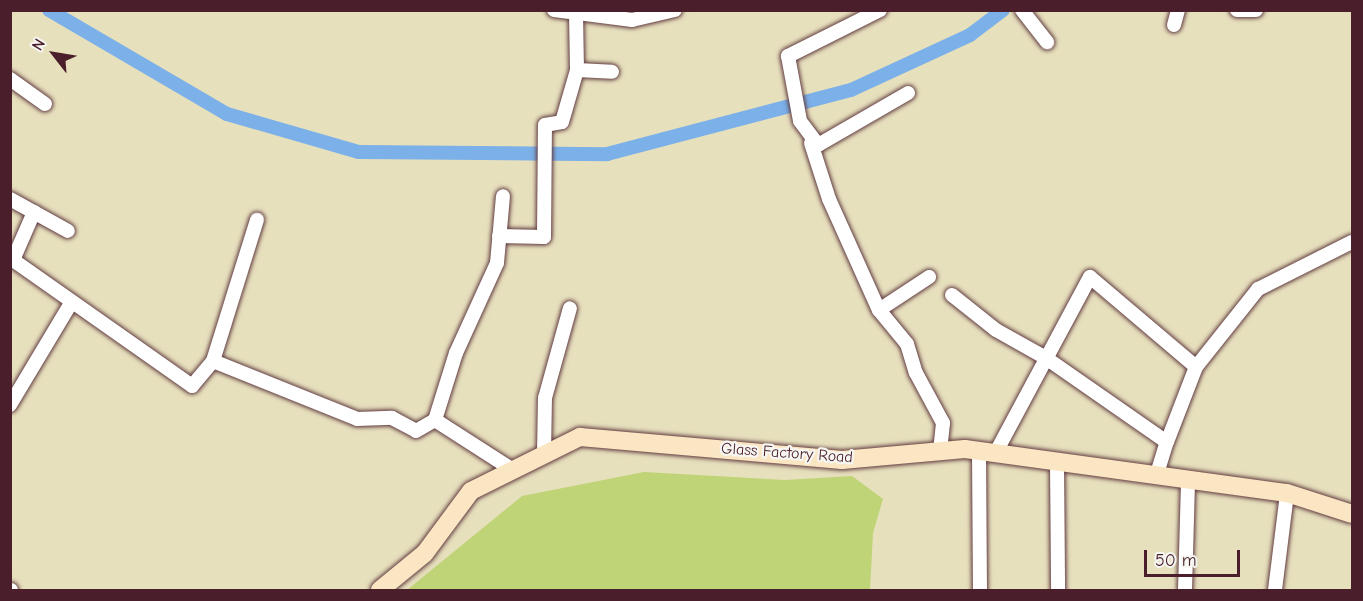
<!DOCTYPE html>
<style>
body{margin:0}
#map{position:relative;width:1363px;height:601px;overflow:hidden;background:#e7e0bd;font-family:"Comic Neue",sans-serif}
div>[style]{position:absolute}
.green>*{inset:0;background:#bfd377}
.canal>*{height:14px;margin:-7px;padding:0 7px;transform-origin:7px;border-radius:7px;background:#7bb0e8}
.roads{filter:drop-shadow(0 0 2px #623c41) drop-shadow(0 0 2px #623c41)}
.street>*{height:14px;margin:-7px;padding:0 7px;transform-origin:7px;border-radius:7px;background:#fff}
.secondary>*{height:18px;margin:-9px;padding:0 9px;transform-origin:9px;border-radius:9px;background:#fbe6c4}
span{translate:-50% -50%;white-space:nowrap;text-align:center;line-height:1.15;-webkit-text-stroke:4.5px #f6f6f2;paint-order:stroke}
.street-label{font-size:16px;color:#4a1f2b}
.frame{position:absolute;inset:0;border:12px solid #4a1f2b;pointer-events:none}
.north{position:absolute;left:24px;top:24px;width:60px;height:60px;-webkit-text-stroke:4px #f6f6f2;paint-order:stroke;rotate:301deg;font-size:16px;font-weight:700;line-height:24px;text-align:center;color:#4a1f2b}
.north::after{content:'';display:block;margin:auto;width:21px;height:27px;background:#4a1f2b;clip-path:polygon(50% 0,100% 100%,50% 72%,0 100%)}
.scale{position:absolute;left:1144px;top:550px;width:96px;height:27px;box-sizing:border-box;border:3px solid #4a1f2b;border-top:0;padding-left:8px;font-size:18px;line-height:21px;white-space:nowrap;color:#4a1f2b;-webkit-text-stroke:4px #f6f6f2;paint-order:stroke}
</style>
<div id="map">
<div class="green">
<div style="clip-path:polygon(644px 472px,785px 480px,852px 476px,883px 499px,873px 533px,870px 590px,407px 590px,522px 496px)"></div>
</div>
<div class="canal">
<div style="left:49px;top:10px;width:206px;rotate:30.3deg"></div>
<div style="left:227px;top:114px;width:137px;rotate:16.1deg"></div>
<div style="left:359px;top:152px;width:248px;rotate:0.5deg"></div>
<div style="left:607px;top:154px;width:252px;rotate:-14.7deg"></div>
<div style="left:851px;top:90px;width:131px;rotate:-24.8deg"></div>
<div style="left:970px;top:35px;width:41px;rotate:-37.1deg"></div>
</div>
<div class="roads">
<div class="street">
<div style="left:554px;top:10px;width:79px;rotate:7.3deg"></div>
<div style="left:632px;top:20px;width:44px;rotate:-13.1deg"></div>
<div style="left:880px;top:10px;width:103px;rotate:153.4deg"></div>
<div style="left:788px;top:56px;width:66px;rotate:79.5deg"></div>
<div style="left:800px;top:121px;width:30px;rotate:53deg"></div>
<div style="left:818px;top:145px;width:104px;rotate:-30deg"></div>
<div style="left:1022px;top:10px;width:41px;rotate:52deg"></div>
<div style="left:1237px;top:10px;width:19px"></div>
<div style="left:1174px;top:25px;width:16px;rotate:-75deg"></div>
<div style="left:577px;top:70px;width:35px;rotate:3deg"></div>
<div style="left:10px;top:79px;width:43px;rotate:35.5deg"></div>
<div style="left:811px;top:143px;width:59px;rotate:72.2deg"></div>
<div style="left:829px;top:199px;width:122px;rotate:65.8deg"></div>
<div style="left:879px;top:310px;width:44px;rotate:50.5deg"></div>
<div style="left:907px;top:344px;width:30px;rotate:73deg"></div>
<div style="left:916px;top:373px;width:57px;rotate:61.6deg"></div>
<div style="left:943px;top:423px;width:28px;rotate:96deg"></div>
<div style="left:10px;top:199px;width:66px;rotate:28.9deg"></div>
<div style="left:34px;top:212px;width:52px;rotate:113.6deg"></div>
<div style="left:13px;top:260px;width:219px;rotate:35.1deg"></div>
<div style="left:192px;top:386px;width:33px;rotate:-50deg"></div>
<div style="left:213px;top:361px;width:155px;rotate:21.9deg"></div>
<div style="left:357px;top:419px;width:35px;rotate:-2deg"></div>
<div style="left:392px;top:418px;width:27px;rotate:28deg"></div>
<div style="left:416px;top:431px;width:22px;rotate:-30deg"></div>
<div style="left:435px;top:420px;width:93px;rotate:32.7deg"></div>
<div style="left:499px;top:236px;width:45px;rotate:1.3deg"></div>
<div style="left:544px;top:237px;width:112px;rotate:-89.5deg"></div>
<div style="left:545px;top:125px;width:17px;rotate:-10deg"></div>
<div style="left:562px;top:122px;width:54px;rotate:-73.9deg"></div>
<div style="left:577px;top:70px;width:59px;rotate:-91deg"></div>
<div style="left:952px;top:295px;width:56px;rotate:38.5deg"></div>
<div style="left:996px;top:330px;width:57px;rotate:29.2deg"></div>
<div style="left:1046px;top:358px;width:147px;rotate:34.8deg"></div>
<div style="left:1167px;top:442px;width:80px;rotate:-68.9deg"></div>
<div style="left:1196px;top:367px;width:100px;rotate:-51.5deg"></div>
<div style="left:1258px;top:289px;width:105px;rotate:-26.6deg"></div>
<div style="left:879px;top:310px;width:60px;rotate:-33.4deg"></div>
<div style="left:213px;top:361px;width:148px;rotate:-72.7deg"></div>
<div style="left:10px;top:405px;width:119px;rotate:-59.1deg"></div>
<div style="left:435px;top:420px;width:70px;rotate:-72.6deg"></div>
<div style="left:456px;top:353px;width:99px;rotate:-65.5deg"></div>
<div style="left:497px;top:263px;width:67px;rotate:-84.9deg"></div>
<div style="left:979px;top:451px;width:139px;rotate:89.6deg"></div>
<div style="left:544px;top:454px;width:56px;rotate:-89deg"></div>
<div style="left:545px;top:398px;width:93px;rotate:-74.5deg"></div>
<div style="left:995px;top:454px;width:201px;rotate:-61.8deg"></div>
<div style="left:1090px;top:277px;width:139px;rotate:40.3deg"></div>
<div style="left:1057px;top:463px;width:127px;rotate:89.5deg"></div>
<div style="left:1156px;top:477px;width:37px;rotate:-73deg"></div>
<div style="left:10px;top:590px;width:1px"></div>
<div style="left:1185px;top:590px;width:109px;rotate:-88.4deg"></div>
<div style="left:1275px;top:590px;width:98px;rotate:-82.9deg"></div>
</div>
<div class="secondary">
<div style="left:380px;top:590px;width:58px;rotate:-39.4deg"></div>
<div style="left:425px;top:553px;width:77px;rotate:-53.4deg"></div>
<div style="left:471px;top:491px;width:122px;rotate:-26.4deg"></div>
<div style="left:580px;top:437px;width:263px;rotate:5deg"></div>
<div style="left:842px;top:460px;width:123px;rotate:-5.1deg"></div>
<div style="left:965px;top:449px;width:325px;rotate:7.8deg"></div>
<div style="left:1287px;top:493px;width:68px;rotate:17.9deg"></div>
</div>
</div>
<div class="street-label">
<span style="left:787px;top:453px;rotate:4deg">Glass Factory Road</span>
</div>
<div class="frame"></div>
<div class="north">N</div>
<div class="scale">50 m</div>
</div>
